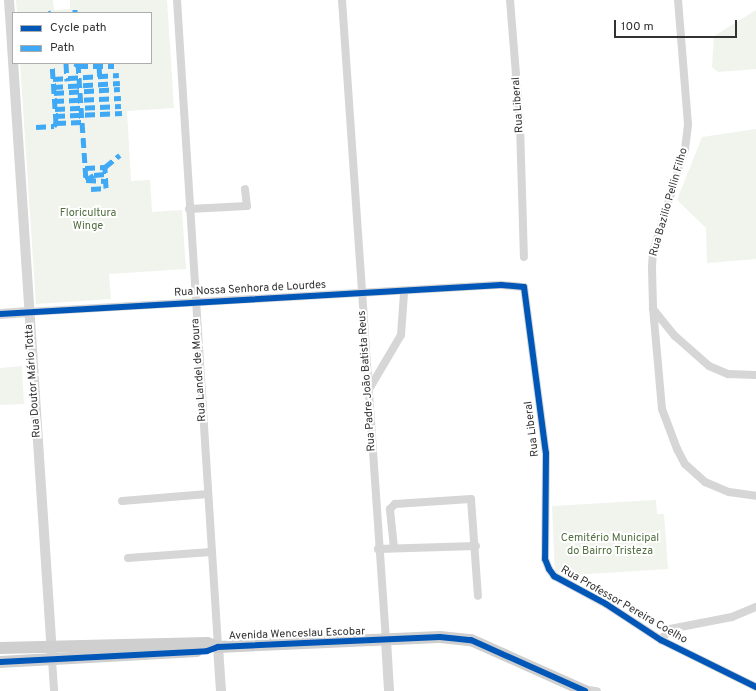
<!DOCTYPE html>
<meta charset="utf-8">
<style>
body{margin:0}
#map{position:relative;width:756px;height:691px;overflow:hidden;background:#fff;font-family:Overpass,sans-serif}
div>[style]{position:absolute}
.green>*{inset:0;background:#f0f4ed}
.minor>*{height:8px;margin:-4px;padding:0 4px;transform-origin:4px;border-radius:4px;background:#d6d6d6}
.tertiary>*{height:10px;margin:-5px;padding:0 5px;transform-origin:5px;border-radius:5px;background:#d6d6d6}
.secondary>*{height:12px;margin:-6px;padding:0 6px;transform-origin:6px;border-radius:6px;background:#cfcfcf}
.quiet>*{height:5px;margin-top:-2.5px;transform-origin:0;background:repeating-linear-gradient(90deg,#3fa9f5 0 10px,transparent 0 15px)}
.cycleway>*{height:6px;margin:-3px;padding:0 3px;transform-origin:3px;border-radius:3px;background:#0057b8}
span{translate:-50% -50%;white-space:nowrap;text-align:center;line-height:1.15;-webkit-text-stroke:4px #fff;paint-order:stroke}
.street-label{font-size:11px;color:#323232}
.park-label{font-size:11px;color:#516e3f}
.legend{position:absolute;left:12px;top:12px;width:140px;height:52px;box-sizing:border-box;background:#fff;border:1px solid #adadad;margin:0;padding:5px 7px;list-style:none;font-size:12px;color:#323232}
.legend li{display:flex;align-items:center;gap:8px;height:20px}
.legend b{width:20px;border:1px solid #adadad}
.scale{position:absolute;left:614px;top:20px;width:123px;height:18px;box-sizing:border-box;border:2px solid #323232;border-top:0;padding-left:5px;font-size:12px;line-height:14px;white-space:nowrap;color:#323232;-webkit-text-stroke:3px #fff;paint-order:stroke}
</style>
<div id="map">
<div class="green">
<div style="clip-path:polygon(16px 0,53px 0,54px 10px,70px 9px,70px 0,167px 0,174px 108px,127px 111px,131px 181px,150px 180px,152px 212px,182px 210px,186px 269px,109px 274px,111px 299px,36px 304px,20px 63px,151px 63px,151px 13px,17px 13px)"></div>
<div style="clip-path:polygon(756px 10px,756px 69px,718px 72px,712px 67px,714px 36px)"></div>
<div style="clip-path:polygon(756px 129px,756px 259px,707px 263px,706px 228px,677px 200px,702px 137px)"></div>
<div style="clip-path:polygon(22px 366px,24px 404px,0 405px,0 368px)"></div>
<div style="clip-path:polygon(656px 500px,657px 514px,664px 514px,668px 569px,555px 576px,552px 506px)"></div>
</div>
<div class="minor">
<div style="left:177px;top:0;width:648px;rotate:86.37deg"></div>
<div style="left:342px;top:0;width:642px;rotate:86.07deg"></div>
<div style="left:510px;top:0;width:125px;rotate:85.4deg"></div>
<div style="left:520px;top:125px;width:132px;rotate:88.3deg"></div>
<div style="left:678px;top:0;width:125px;rotate:85.4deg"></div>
<div style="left:688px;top:125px;width:24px;rotate:97deg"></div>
<div style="left:685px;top:149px;width:108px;rotate:107.3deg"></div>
<div style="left:653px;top:252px;width:15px;rotate:94deg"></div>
<div style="left:652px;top:267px;width:41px;rotate:88.6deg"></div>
<div style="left:653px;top:308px;width:101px;rotate:84.9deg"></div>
<div style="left:662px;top:409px;width:43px;rotate:69.4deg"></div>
<div style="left:677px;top:449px;width:17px;rotate:62deg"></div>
<div style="left:685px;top:464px;width:27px;rotate:42deg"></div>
<div style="left:705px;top:482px;width:26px;rotate:23deg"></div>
<div style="left:729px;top:492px;width:27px;rotate:8deg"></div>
<div style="left:189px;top:209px;width:58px;rotate:-3deg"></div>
<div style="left:247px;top:206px;width:17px;rotate:-97deg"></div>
<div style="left:653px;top:309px;width:35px;rotate:51deg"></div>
<div style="left:675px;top:336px;width:45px;rotate:41.4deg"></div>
<div style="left:709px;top:366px;width:21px;rotate:23deg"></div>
<div style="left:728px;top:374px;width:28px;rotate:2deg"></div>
<div style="left:28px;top:312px;width:474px;rotate:-3.3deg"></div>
<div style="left:501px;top:285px;width:23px;rotate:5deg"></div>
<div style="left:524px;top:287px;width:167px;rotate:82.5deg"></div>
<div style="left:546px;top:453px;width:106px;rotate:90.5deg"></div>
<div style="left:545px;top:559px;width:11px;rotate:68deg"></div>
<div style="left:549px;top:569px;width:9px;rotate:54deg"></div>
<div style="left:554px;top:576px;width:59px;rotate:28.3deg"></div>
<div style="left:606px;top:604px;width:66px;rotate:33.2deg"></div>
<div style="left:661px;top:640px;width:106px;rotate:26.3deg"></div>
<div style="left:368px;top:391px;width:65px;rotate:-59.5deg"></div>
<div style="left:401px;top:335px;width:42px;rotate:-85.9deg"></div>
<div style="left:122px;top:501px;width:86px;rotate:-4.7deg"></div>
<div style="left:394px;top:548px;width:39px;rotate:-96deg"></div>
<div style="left:390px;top:509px;width:7px;rotate:-45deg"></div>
<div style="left:395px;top:504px;width:76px;rotate:-3.8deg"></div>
<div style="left:471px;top:499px;width:97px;rotate:85.9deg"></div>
<div style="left:378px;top:549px;width:98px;rotate:-1.8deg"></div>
<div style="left:128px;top:558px;width:83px;rotate:-4.1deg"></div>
<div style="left:661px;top:640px;width:14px;rotate:-51deg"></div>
<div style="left:670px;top:629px;width:63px;rotate:-11deg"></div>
<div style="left:732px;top:617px;width:26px;rotate:-23deg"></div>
<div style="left:52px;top:660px;width:31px;rotate:86deg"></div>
<div style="left:582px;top:689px;width:15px;rotate:8deg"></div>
</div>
<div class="tertiary">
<div style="left:9px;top:0;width:656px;rotate:86.24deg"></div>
<div style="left:0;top:314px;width:28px;rotate:-4deg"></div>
<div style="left:386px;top:640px;width:51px;rotate:86.6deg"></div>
<div style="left:218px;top:647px;width:44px;rotate:86.1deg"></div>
</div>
<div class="secondary">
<div style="left:0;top:648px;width:207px;rotate:-1.4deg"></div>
<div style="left:207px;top:643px;width:12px;rotate:20deg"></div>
<div style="left:218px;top:647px;width:222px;rotate:-2.6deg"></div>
<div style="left:440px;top:637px;width:31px;rotate:6deg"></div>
<div style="left:471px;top:640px;width:125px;rotate:24.1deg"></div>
<div style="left:0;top:662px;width:197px;rotate:-3.2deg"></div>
</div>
<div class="quiet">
<div style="left:75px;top:9px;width:4px;rotate:90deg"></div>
<div style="left:48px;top:11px;width:2px;rotate:63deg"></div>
<div style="left:66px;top:63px;width:18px;rotate:87deg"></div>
<div style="left:75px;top:63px;width:4px;rotate:45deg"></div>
<div style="left:78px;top:66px;width:36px"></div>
<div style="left:78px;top:63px;width:117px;rotate:86.1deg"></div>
<div style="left:99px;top:66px;width:14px;rotate:86deg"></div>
<div style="left:53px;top:79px;width:66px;rotate:-3.5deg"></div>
<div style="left:53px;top:87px;width:67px;rotate:-3.4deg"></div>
<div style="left:54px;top:93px;width:66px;rotate:-3.5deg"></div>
<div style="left:54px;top:101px;width:67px;rotate:-2.6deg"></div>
<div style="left:55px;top:109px;width:66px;rotate:-2.6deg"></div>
<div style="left:55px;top:116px;width:67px;rotate:-2.6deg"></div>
<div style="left:56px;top:123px;width:26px;rotate:-2deg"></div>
<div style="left:36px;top:127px;width:18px;rotate:-3deg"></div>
<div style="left:54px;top:126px;width:4px;rotate:-56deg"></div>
<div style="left:56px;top:123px;width:60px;rotate:-93.8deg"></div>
<div style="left:85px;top:168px;width:20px;rotate:-3deg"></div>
<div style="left:105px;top:167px;width:19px;rotate:-39deg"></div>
<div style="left:86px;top:180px;width:9px;rotate:-32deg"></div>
<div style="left:94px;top:175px;width:11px;rotate:-5deg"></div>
<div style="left:86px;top:180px;width:20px;rotate:3deg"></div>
<div style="left:91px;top:189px;width:15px;rotate:-4deg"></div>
<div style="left:106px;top:188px;width:21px;rotate:-93deg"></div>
</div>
<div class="cycleway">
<div style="left:0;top:314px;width:502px;rotate:-3.31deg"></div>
<div style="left:501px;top:285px;width:23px;rotate:5deg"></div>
<div style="left:524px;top:287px;width:167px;rotate:82.5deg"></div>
<div style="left:546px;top:453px;width:106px;rotate:90.5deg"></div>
<div style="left:545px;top:559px;width:11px;rotate:68deg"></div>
<div style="left:549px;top:569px;width:9px;rotate:54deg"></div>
<div style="left:554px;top:576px;width:59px;rotate:28.3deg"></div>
<div style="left:606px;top:604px;width:66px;rotate:33.2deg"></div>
<div style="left:661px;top:640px;width:106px;rotate:26.3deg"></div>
<div style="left:0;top:662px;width:207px;rotate:-3deg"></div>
<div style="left:207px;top:651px;width:12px;rotate:-20deg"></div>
<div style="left:218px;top:647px;width:222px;rotate:-2.6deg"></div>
<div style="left:440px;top:637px;width:31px;rotate:6deg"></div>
<div style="left:471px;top:640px;width:125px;rotate:24.1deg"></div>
</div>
<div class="street-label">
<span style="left:518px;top:105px;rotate:-94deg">Rua Liberal</span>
<span style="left:669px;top:202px;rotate:-74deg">Rua Bazilio Pellin Filho</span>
<span style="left:250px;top:289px;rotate:-3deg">Rua Nossa Senhora de Lourdes</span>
<span style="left:199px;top:370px;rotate:-94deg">Rua Landel de Moura</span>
<span style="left:33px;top:381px;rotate:-94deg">Rua Doutor Mário Totta</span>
<span style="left:367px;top:381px;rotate:-94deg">Rua Padre João Batista Reus</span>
<span style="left:532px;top:429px;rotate:-97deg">Rua Liberal</span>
<span style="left:624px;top:605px;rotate:30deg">Rua Professor Pereira Coelho</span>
<span style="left:297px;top:634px;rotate:-2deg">Avenida Wenceslau Escobar</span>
</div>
<div class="park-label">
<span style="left:88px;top:220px">Floricultura<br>Winge</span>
<span style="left:610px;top:545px">Cemitério Municipal<br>do Bairro Tristeza</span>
</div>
<ul class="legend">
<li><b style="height:5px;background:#0057b8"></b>Cycle path</li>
<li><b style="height:5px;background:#3fa9f5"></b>Path</li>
</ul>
<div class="scale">100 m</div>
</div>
